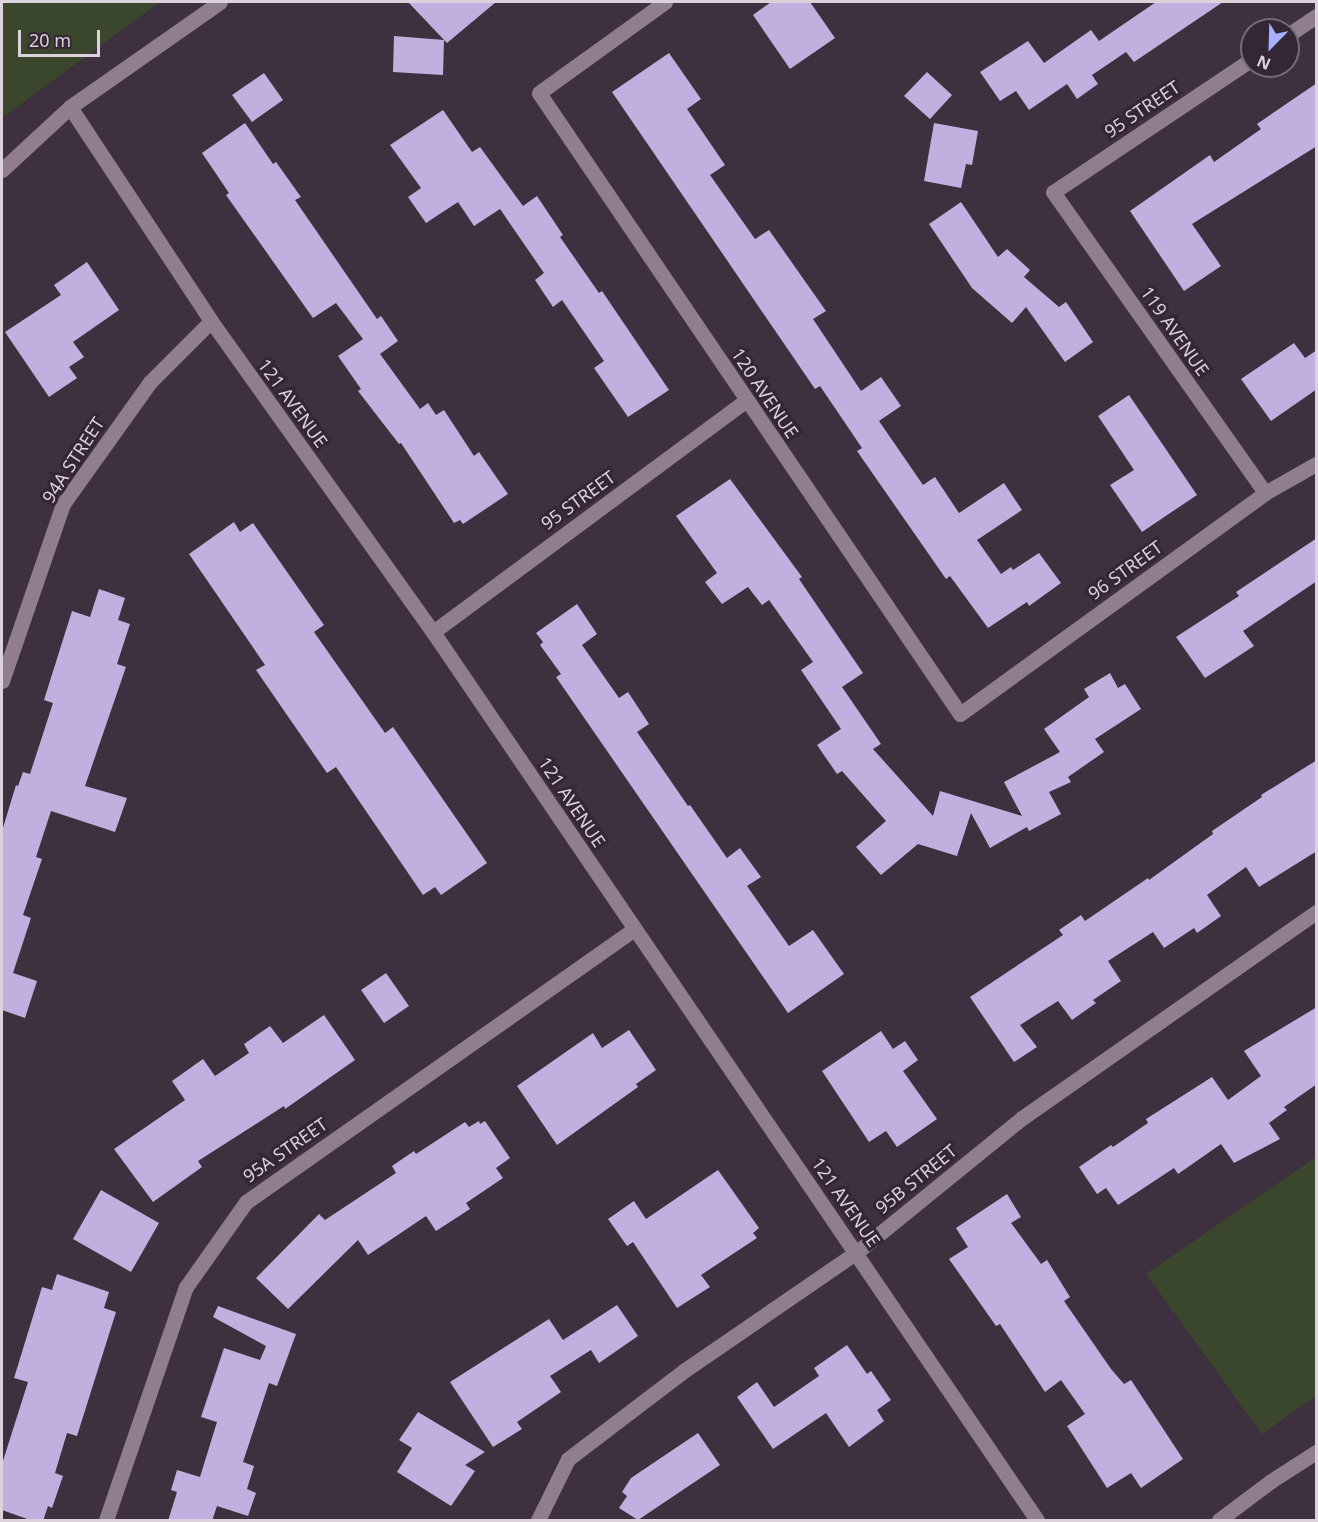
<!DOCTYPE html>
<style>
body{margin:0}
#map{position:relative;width:1318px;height:1522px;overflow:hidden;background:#3e303e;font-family:"Noto Sans",sans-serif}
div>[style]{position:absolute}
.green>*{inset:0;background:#3a472c}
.building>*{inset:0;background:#c3afdf}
.minor>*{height:15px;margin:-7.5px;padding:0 7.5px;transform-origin:7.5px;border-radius:7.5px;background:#8e7e8e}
.tertiary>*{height:15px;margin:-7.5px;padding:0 7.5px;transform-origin:7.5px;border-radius:7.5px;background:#8e7e8e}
span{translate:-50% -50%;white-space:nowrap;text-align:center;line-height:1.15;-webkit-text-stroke:6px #342634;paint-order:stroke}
.street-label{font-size:18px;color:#dbd2db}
.frame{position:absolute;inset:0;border:3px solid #dbd2db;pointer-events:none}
.north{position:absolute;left:1240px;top:18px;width:60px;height:60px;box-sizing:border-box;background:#342634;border:2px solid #776b77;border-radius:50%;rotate:203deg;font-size:16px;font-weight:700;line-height:24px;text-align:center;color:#dbd2db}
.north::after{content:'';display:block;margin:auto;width:21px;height:27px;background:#a5b1fc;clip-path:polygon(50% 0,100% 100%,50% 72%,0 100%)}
.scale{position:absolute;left:18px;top:30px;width:82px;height:27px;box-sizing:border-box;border:3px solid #dbd2db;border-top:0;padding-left:8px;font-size:18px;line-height:21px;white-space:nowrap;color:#dbd2db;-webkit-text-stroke:4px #342634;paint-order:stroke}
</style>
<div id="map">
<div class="green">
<div style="clip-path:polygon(2px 2px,160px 2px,2px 118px)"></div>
<div style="clip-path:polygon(1316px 1157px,1316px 1396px,1262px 1434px,1146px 1274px)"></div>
</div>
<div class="building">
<div style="clip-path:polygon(408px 2px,496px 2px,447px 43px)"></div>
<div style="clip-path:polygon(771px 2px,810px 2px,835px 38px,790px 69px,753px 15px)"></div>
<div style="clip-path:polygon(1156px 2px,1223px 2px,1134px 62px,1126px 52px,1092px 75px,1098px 84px,1077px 99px,1067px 84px,1029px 110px,1016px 91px,1000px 101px,980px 72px,1028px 41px,1044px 63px,1091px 30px,1099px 41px)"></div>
<div style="clip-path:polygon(394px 36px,444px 40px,443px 75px,393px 72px)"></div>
<div style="clip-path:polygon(669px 53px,701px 99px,687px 109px,725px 165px,710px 175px,755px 239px,769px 230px,826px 311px,813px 319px,861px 391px,881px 377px,901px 406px,879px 421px,923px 485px,935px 477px,959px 513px,1004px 483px,1022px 510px,977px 540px,1001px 574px,1011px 567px,1013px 570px,1039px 553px,1061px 583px,1029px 606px,1027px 602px,988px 628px,950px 576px,946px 579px,857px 451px,862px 448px,820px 386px,815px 389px,612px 92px)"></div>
<div style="clip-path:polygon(927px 72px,952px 95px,930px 119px,904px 96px)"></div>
<div style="clip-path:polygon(264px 73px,283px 100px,252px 122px,232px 95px)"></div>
<div style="clip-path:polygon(1317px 83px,1317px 146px,1192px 224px,1221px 266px,1184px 291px,1130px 211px,1210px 155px,1214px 162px,1261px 129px,1257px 124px)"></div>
<div style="clip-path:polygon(443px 110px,472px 152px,480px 147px,523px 206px,537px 196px,563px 235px,560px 237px,599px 293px,602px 291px,669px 390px,628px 417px,594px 368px,604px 361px,562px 300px,553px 307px,535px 280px,544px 273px,500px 209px,474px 226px,458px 202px,426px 223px,408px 197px,421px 188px,390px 145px)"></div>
<div style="clip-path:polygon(245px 123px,273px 164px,276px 162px,301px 197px,295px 200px,377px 319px,381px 316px,398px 341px,380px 354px,420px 409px,428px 403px,436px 415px,444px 410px,474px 456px,479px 452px,508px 494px,463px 524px,460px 520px,454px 523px,401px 443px,399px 444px,358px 391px,361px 389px,338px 356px,363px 339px,336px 303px,313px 318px,226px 195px,229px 193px,202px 153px)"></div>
<div style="clip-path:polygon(934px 123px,978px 131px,972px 165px,966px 164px,961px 188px,924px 181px)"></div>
<div style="clip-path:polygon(961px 202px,998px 257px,1007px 249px,1030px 270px,1024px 277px,1059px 307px,1066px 302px,1093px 342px,1065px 362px,1026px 307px,1012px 323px,972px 288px,929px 224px)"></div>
<div style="clip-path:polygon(87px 262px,119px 310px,73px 342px,84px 357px,69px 367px,77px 378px,49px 397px,5px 332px,61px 295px,54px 285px)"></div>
<div style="clip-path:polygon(1294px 343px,1305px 358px,1317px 350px,1317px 389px,1271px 421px,1241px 379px)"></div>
<div style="clip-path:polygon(1129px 395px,1197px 495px,1142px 532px,1110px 485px,1134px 470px,1098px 416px)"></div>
<div style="clip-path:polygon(730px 479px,802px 577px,799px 579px,863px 673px,842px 687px,881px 744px,873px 749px,933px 816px,940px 791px,1022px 816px,1004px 782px,1060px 752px,1044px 729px,1089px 697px,1084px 689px,1110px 673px,1118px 688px,1125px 684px,1141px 709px,1095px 739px,1104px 752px,1068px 777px,1071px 782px,1049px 792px,1061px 814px,1029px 831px,1027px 827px,990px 848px,971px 813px,957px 856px,918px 844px,881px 875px,856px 847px,886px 821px,842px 771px,837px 774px,817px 745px,841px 729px,801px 670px,813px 662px,769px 600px,762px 605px,748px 587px,722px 604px,705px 582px,717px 573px,676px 516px)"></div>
<div style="clip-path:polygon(234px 522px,240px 532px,253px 523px,324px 625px,314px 632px,385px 733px,393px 727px,487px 863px,441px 895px,435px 887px,423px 895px,336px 767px,327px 773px,256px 670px,265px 665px,189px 554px)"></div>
<div style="clip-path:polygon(1317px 538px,1317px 581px,1243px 631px,1254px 646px,1205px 678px,1176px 637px,1239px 596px,1236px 592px)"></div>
<div style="clip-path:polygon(99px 589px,125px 598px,118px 620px,130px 624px,117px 664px,126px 667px,85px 786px,127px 798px,115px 832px,51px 811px,36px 857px,42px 859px,23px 915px,31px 918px,13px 973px,37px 981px,25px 1018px,2px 1010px,2px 831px,16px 785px,18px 786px,23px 772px,30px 774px,53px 703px,44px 700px,72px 611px,90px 617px)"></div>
<div style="clip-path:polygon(577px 604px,597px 634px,582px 645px,619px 698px,628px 692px,649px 724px,637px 732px,688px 806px,690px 805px,727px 858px,740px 848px,761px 877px,747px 886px,789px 946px,813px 930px,844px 974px,788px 1013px,556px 677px,561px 674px,540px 645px,543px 642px,536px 633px)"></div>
<div style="clip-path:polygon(1317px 760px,1317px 851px,1259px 887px,1246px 867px,1207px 895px,1221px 916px,1197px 933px,1194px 928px,1164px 948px,1153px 932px,1108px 961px,1121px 981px,1093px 1000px,1096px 1003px,1072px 1020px,1058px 1001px,1020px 1025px,1037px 1047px,1014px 1062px,970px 997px,1063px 935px,1059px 930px,1081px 915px,1085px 921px,1148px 878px,1149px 880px,1213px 834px,1212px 831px,1262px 797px,1261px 795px)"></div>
<div style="clip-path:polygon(386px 973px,409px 1006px,384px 1023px,361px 990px)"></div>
<div style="clip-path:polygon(1317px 1007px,1317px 1084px,1284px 1107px,1287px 1110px,1269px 1123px,1280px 1139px,1234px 1163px,1221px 1144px,1178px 1174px,1174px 1168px,1118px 1205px,1106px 1188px,1097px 1194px,1079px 1167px,1111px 1145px,1113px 1147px,1148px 1123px,1146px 1119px,1212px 1077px,1228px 1100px,1261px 1076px,1244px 1051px)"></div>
<div style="clip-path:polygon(324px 1015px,355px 1060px,285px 1109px,284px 1106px,198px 1161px,202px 1167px,153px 1202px,114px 1149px,185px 1100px,172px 1081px,203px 1059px,215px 1076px,249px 1053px,244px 1044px,270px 1026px,283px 1043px)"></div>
<div style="clip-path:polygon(629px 1030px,656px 1070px,636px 1084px,638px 1087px,557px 1145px,517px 1086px,593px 1033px,602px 1048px)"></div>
<div style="clip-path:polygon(881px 1031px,893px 1049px,905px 1041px,918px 1060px,903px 1071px,937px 1119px,897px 1147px,886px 1131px,869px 1142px,822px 1071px)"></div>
<div style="clip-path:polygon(479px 1121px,480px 1124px,485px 1121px,510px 1158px,496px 1168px,503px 1178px,466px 1203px,470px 1209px,436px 1231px,426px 1216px,368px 1255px,358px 1240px,288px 1309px,256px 1278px,319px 1214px,325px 1220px,396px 1173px,392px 1166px,414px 1151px,416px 1154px,465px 1122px,469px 1127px)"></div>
<div style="clip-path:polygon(718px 1170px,759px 1228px,753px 1233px,757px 1238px,701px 1275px,710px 1287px,677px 1308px,633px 1242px,627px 1246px,608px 1219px,634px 1201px,646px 1219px)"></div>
<div style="clip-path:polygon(101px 1190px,159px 1223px,131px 1272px,73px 1239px)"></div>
<div style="clip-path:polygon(1007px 1194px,1021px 1217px,1011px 1223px,1041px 1264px,1047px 1260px,1070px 1297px,1064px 1301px,1111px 1369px,1124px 1384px,1131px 1380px,1183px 1459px,1141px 1488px,1131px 1473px,1107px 1488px,1067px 1426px,1085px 1414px,1061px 1380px,1045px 1392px,1000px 1324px,996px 1326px,949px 1259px,968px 1247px,956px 1228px)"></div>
<div style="clip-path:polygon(57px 1274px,109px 1292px,104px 1308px,116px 1312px,77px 1436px,67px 1433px,55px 1473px,63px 1476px,52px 1508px,48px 1506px,43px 1521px,33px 1521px,2px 1510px,2px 1464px,28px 1382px,14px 1378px,42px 1287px,52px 1290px)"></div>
<div style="clip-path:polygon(617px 1305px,638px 1336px,599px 1363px,591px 1350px,550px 1376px,561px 1392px,517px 1422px,522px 1429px,493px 1447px,450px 1382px,549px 1319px,563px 1340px)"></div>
<div style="clip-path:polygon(218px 1306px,296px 1334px,277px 1386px,269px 1383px,243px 1462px,254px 1466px,247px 1489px,256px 1493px,248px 1516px,217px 1506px,212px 1521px,168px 1521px,177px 1492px,171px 1490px,177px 1470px,200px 1477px,217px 1422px,201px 1417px,224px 1348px,260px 1360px,266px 1346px,213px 1317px)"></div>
<div style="clip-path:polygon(847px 1345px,867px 1374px,871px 1371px,891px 1400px,877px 1410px,884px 1421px,849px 1447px,826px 1413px,773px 1449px,737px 1397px,757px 1382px,774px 1407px,819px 1376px,814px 1368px)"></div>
<div style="clip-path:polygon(418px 1412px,485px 1452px,465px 1465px,475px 1471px,451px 1506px,397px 1472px,412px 1448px,399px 1440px)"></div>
<div style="clip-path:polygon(698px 1433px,720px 1465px,638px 1520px,619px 1508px,627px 1496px,622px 1492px,631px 1478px)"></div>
</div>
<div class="minor">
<div style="left:665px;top:2px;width:155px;rotate:144.2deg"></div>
<div style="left:539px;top:93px;width:750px;rotate:55.87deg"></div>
<div style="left:960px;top:714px;width:377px;rotate:-35.9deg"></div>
<div style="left:1265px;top:493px;width:59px;rotate:-29.6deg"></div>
<div style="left:1288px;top:35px;width:34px;rotate:-34deg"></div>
<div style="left:1252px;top:59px;width:239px;rotate:146.2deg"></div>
<div style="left:1053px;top:192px;width:368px;rotate:54.8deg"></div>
<div style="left:433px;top:632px;width:390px;rotate:-36.5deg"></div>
<div style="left:2px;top:681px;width:187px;rotate:-71deg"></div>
<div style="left:63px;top:504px;width:150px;rotate:-54.5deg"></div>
<div style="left:150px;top:382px;width:86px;rotate:-45deg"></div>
<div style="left:106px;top:1520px;width:246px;rotate:-71.1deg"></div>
<div style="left:186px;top:1287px;width:104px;rotate:-54.8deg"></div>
<div style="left:246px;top:1202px;width:474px;rotate:-35.1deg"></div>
<div style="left:538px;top:1520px;width:68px;rotate:-63.8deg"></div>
<div style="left:568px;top:1459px;width:147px;rotate:-37.3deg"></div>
<div style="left:685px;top:1370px;width:209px;rotate:-34.5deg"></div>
<div style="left:857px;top:1252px;width:213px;rotate:-39.1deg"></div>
<div style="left:1022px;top:1118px;width:359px;rotate:-35deg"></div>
</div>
<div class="tertiary">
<div style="left:70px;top:107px;width:256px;rotate:56.6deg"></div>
<div style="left:211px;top:321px;width:382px;rotate:54.5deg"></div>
<div style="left:433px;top:632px;width:1074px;rotate:55.78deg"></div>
<div style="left:2px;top:170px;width:93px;rotate:-42.8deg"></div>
<div style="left:70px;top:107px;width:183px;rotate:-35deg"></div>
<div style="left:1219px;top:1520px;width:65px;rotate:-36.9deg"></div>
<div style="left:1271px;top:1481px;width:54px;rotate:-32.8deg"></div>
</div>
<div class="street-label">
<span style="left:1142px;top:109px;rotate:-34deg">95 STREET</span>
<span style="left:1175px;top:331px;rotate:55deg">119 AVENUE</span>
<span style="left:765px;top:393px;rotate:56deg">120 AVENUE</span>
<span style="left:293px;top:403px;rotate:54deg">121 AVENUE</span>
<span style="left:73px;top:460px;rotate:-57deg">94A STREET</span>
<span style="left:578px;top:500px;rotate:-36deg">95 STREET</span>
<span style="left:1125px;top:570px;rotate:-36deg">96 STREET</span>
<span style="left:572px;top:802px;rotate:56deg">121 AVENUE</span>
<span style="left:285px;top:1150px;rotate:-35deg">95A STREET</span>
<span style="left:916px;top:1179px;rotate:-39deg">95B STREET</span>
<span style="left:846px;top:1202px;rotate:55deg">121 AVENUE</span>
</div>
<div class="frame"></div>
<div class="north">N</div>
<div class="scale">20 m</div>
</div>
